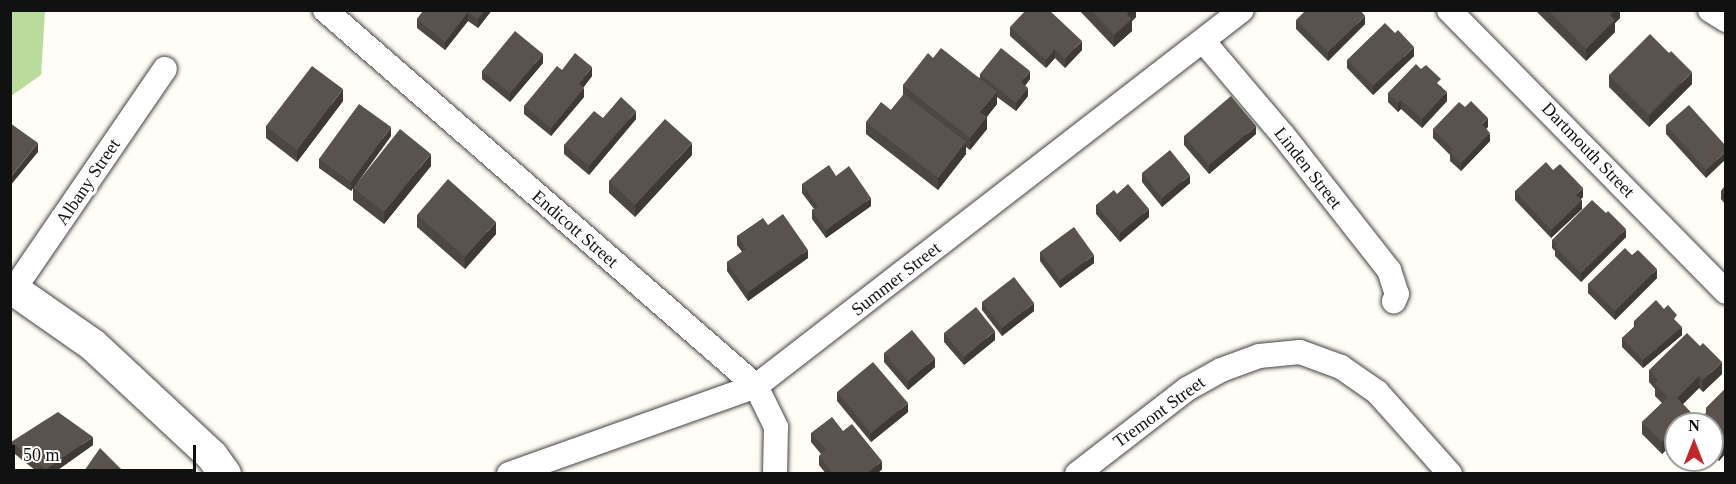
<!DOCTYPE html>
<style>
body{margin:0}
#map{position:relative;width:1736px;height:484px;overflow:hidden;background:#fffdf5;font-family:"Times New Roman",serif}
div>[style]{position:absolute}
.forest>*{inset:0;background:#b9dc9c}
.roads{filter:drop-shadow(0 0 2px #444) drop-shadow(0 0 2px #444)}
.minor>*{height:24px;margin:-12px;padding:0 12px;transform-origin:12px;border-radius:12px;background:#fff}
.tertiary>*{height:32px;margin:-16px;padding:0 16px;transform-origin:16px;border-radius:16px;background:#fff}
.wall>*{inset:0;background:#4d4742}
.shaded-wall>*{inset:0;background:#3f3936}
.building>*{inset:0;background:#5a524d}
span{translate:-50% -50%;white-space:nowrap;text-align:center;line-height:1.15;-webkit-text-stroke:6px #fff;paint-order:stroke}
.street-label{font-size:18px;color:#111}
.frame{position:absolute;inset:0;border:12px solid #111;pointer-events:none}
.north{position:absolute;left:1664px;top:412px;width:60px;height:60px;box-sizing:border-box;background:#fff;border:2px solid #a0a0a0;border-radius:50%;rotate:0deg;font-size:16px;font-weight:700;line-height:24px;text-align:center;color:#111}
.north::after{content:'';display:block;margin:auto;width:21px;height:27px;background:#c4262e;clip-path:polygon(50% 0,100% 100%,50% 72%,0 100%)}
.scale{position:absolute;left:12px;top:445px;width:184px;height:27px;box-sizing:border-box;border:3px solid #111;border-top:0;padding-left:8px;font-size:18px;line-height:21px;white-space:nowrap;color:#111;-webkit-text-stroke:4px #fff;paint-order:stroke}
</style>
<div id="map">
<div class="forest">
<div style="clip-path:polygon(11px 10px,45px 11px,41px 75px,11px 96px)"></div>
</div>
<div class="roads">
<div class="minor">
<div style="left:325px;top:10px;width:572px;rotate:41.1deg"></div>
<div style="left:756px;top:386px;width:46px;rotate:64deg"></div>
<div style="left:776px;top:427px;width:47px;rotate:91.2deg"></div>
<div style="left:1449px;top:10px;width:395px;rotate:45.5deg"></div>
<div style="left:1710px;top:10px;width:19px;rotate:32deg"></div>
<div style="left:1204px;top:42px;width:122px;rotate:49.7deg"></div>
<div style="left:1283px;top:135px;width:172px;rotate:51.9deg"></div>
<div style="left:1389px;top:270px;width:25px;rotate:72deg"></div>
<div style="left:1397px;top:294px;width:8px;rotate:113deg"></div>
<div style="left:10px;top:295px;width:274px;rotate:-55.6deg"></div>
<div style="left:509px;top:474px;width:262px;rotate:-19.6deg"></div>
<div style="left:756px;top:386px;width:614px;rotate:-37.73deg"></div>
<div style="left:1077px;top:474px;width:139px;rotate:-37.7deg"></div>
<div style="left:1187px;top:389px;width:39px;rotate:-29deg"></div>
<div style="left:1221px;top:370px;width:40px;rotate:-20.2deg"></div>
<div style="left:1259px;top:356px;width:41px;rotate:-5.6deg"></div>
<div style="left:1300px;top:352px;width:44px;rotate:20.1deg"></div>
<div style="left:1341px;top:367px;width:44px;rotate:34.8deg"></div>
<div style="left:1377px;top:392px;width:110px;rotate:48.3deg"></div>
</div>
<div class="tertiary">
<div style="left:10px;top:287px;width:101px;rotate:34.9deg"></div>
<div style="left:93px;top:345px;width:163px;rotate:43deg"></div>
<div style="left:212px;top:456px;width:22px;rotate:54deg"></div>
</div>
</div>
<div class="wall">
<div style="clip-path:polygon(424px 10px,492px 10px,478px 28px,468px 21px,445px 50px,417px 28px,417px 19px)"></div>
<div style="clip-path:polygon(1079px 10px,1136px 10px,1136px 17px,1132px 21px,1132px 31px,1114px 47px)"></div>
<div style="clip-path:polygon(1535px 10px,1620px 10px,1620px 18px,1615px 23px,1615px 32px,1586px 61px)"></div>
<div style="clip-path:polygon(1296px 20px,1365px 24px,1328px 61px,1296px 29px)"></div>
<div style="clip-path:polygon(1010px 27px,1082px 50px,1065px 68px,1055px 58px,1046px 68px,1010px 36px)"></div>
<div style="clip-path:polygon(1414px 56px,1373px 95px,1347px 68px,1347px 60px)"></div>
<div style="clip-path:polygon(933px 58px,980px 78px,980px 74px,1030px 79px,1025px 86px,1028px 96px,1016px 111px,997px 97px,997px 104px,987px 117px,987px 129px,970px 150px,966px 147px,966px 154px,938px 190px,866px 134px,866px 122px,891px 110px,903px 95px,903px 85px)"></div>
<div style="clip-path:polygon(543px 63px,510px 102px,482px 79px,482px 71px)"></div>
<div style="clip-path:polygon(562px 70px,592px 76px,583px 88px,584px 97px,551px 136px,524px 114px,524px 106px)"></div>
<div style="clip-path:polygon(1609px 75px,1692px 84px,1649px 127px,1609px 87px)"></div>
<div style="clip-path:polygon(1441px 86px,1447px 101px,1422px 128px,1401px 109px,1398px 112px,1388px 102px,1388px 93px)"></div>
<div style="clip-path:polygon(343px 101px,297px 162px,266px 138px,266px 126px)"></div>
<div style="clip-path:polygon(603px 118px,636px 119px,589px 175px,564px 154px,564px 145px)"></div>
<div style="clip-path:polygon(1666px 125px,1725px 145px,1706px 178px,1666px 134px)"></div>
<div style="clip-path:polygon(1488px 127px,1486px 128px,1490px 141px,1461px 171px,1450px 161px,1450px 155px,1433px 138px,1433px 129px)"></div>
<div style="clip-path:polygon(1256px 134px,1209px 174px,1184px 145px,1184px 136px)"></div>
<div style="clip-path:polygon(391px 136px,358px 182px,431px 166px,384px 224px,353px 200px,353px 188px,351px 191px,319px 168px,319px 159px)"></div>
<div style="clip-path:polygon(692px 155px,635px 217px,609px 193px,609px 181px)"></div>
<div style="clip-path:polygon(1553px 170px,1583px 197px,1581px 199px,1582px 209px,1551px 238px,1515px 200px,1515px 191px)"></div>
<div style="clip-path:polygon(1142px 173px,1190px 183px,1162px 207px,1142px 182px)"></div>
<div style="clip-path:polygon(836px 176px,871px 206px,826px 238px,812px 219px,812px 210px,814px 209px,802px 193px,802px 184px)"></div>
<div style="clip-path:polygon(1725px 186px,1725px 204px,1721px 199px,1721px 191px)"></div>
<div style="clip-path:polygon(1117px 194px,1149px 217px,1120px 242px,1096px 214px,1096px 205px)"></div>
<div style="clip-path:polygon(1606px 213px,1626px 237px,1581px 282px,1555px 256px,1555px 251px,1552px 248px,1552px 240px)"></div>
<div style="clip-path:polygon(417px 215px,496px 234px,465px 269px,417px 227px)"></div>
<div style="clip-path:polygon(768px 225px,808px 258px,748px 301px,727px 271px,727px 262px,742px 252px,737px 245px,737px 236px)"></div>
<div style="clip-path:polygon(1040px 252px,1094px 263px,1060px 288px,1040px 261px)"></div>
<div style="clip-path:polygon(1632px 255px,1657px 278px,1615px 320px,1588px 293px,1588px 284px)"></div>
<div style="clip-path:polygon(982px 302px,1034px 311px,1002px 336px,982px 310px)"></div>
<div style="clip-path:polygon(1634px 321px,1677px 322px,1682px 335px,1643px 368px,1622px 347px,1622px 338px,1634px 327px)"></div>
<div style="clip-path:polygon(944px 333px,995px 340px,964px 365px,944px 342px)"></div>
<div style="clip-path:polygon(884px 353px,935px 367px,908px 390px,884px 362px)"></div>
<div style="clip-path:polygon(1649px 370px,1722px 374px,1703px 392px,1699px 388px,1683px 404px,1698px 420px,1706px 413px,1706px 408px,1725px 389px,1725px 454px,1719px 461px,1712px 454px,1712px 424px,1676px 424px,1676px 442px,1675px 441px,1662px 454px,1642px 434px,1642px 422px,1662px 403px,1655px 396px,1655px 389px,1649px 382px)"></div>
<div style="clip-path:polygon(837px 392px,908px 412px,871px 442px,837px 401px)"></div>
<div style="clip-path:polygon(843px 431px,882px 469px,877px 474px,826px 474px,819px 465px,819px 456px,821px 454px,811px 442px,811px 433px)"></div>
<div style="clip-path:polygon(11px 442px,93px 445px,52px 474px,40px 474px,11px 451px)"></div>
</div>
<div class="shaded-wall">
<div style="clip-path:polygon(485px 10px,492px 10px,478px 28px,478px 19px)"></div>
<div style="clip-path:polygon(1130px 10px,1136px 10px,1136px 17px,1132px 21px,1132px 31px,1114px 47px,1114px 35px,1127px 14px)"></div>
<div style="clip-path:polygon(1615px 10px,1620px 10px,1620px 18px,1615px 23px,1615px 32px,1586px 61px,1586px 49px,1610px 15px)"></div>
<div style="clip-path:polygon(468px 12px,468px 21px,445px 50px,445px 42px)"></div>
<div style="clip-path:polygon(1365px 16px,1365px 24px,1328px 61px,1328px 52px)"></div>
<div style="clip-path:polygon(1082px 41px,1082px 50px,1065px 68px,1065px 59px)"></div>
<div style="clip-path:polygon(1414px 47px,1414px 56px,1373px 95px,1373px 86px)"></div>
<div style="clip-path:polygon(1055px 49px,1055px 58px,1046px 68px,1046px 60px)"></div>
<div style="clip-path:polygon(543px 54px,543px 63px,510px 102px,510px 93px)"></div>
<div style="clip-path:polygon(592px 67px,592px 76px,579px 93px,579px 84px)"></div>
<div style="clip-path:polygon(1030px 71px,1030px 79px,1021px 91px,1021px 82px)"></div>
<div style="clip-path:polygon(1692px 72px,1692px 84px,1649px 127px,1649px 115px)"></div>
<div style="clip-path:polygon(584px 88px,584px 97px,551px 136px,551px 128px)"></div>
<div style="clip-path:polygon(1028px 88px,1028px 96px,1016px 111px,1016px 103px)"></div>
<div style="clip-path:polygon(343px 89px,343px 101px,297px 162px,297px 150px)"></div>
<div style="clip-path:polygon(997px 92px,997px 104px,980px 124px,980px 112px)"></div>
<div style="clip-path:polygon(1447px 92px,1447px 101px,1422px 128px,1422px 119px)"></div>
<div style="clip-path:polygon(1401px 100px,1401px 109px,1398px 112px,1398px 103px)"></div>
<div style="clip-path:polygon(636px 111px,636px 119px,589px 175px,589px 166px)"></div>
<div style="clip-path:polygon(987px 117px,987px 129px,970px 150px,970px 138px)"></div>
<div style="clip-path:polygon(1488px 118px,1488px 127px,1482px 133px,1482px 124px)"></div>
<div style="clip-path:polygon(1256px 126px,1256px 134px,1209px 174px,1209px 165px)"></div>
<div style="clip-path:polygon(391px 127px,391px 136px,351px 191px,351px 182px)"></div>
<div style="clip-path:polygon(1490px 133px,1490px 141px,1461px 171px,1461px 163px)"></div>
<div style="clip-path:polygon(966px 142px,966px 154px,938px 190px,938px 178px)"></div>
<div style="clip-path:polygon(38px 143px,38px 152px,10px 186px,10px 178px)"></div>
<div style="clip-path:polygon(692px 143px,692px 155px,635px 217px,635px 205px)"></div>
<div style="clip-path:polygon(1725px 152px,1725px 160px,1706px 178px,1706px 170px)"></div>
<div style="clip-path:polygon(431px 154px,431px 166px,384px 224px,384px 212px)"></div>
<div style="clip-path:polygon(1190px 175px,1190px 183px,1162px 207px,1162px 198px)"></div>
<div style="clip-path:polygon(1583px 188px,1583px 197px,1576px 203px,1576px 195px)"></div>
<div style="clip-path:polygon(871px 198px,871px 206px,826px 238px,826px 230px)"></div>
<div style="clip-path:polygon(1582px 200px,1582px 209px,1551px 238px,1551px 230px)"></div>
<div style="clip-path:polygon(1149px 209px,1149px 217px,1120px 242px,1120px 233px)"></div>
<div style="clip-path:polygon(496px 222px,496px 234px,465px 269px,465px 257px)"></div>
<div style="clip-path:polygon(1626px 229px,1626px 237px,1581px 282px,1581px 273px)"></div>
<div style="clip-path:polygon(808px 250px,808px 258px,748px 301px,748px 292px)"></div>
<div style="clip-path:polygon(1094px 255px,1094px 263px,1060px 288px,1060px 280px)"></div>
<div style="clip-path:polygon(1657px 269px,1657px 278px,1615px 320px,1615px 311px)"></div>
<div style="clip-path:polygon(1034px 303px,1034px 311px,1002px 336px,1002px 328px)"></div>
<div style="clip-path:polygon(1682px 327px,1682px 335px,1643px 368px,1643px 360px)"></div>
<div style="clip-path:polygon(995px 331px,995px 340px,964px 365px,964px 357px)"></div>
<div style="clip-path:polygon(935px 358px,935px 367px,908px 390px,908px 381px)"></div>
<div style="clip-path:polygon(1722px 362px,1722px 374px,1703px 392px,1703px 380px)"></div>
<div style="clip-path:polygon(1699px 376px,1699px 388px,1677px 410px,1677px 398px)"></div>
<div style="clip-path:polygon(908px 403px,908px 412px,871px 442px,871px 433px)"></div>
<div style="clip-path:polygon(1675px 429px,1675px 441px,1662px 454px,1662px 442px)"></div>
<div style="clip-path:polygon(93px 437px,93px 445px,52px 474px,46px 474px,46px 469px)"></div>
<div style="clip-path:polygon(1725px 442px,1725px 454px,1719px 461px,1719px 449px)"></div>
<div style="clip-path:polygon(882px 461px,882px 469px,877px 474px,866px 474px)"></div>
</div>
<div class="building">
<div style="clip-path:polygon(424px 10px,485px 10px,478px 19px,468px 12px,445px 42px,417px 19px)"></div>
<div style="clip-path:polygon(1026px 10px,1049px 10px,1082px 41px,1065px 59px,1055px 49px,1046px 60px,1010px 27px)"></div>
<div style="clip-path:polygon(1091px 10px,1130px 10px,1127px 14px,1132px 19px,1114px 35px)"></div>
<div style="clip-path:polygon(1306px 10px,1360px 10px,1365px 16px,1328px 52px,1296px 20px)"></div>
<div style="clip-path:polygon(1548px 10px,1615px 10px,1610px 15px,1615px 20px,1586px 49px)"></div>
<div style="clip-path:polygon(1385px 23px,1395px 33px,1398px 30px,1414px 47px,1373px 86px,1347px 60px)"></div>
<div style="clip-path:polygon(515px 31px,543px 54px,510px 93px,482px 71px)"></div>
<div style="clip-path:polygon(1650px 34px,1669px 53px,1671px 51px,1692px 72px,1649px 115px,1609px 75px)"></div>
<div style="clip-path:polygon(941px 48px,997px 92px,980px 112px,987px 117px,970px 138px,903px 85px,928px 53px,933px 58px)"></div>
<div style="clip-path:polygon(1001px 48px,1030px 71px,1021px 82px,1028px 88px,1016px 103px,980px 74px)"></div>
<div style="clip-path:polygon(575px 53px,592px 67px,579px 84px,584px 88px,551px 128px,524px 106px,557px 66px,562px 70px)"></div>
<div style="clip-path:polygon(1416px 64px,1421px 69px,1426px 65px,1441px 79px,1437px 83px,1447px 92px,1422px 119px,1401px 100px,1398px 103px,1388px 93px)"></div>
<div style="clip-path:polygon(312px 66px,343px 89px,297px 150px,266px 126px)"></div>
<div style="clip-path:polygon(904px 94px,966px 142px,938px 178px,866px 122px,881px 102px,891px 110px)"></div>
<div style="clip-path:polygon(1231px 96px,1256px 126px,1209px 165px,1184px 136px)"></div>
<div style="clip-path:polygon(621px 97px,636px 111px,589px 166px,564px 145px,594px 111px,603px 118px)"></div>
<div style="clip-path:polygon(1471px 101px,1488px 118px,1482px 124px,1490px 133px,1461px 163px,1450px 152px,1453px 149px,1433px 129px,1459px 102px,1465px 107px)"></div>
<div style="clip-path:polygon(359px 104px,391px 127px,351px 182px,319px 159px)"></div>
<div style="clip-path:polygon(1689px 105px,1725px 145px,1725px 152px,1706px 170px,1666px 125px)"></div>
<div style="clip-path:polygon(665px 119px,692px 143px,635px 205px,609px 181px)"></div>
<div style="clip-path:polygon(10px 123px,38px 143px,10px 178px)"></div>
<div style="clip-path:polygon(400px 129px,431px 154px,384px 212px,353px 188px)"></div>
<div style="clip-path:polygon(1170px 150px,1190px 175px,1162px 198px,1142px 173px)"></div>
<div style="clip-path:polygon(1546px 162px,1553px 170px,1560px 164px,1583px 188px,1576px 195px,1582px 200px,1551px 230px,1515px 191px)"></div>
<div style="clip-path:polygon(829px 165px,836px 176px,849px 166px,871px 198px,826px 230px,812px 210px,818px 206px,802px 184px)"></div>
<div style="clip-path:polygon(448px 179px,496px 222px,465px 257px,417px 215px)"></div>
<div style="clip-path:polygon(1128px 184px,1149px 209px,1120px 233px,1096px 205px,1114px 190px,1117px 194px)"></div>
<div style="clip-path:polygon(1725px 186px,1725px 195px,1721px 191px)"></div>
<div style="clip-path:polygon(1592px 200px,1606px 213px,1608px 211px,1626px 229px,1581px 273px,1555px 247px,1557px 244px,1552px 240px)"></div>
<div style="clip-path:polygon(783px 214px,808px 250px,748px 292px,727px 262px,746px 249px,737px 236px,763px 218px,768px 225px)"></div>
<div style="clip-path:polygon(1074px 227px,1094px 255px,1060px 280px,1040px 252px)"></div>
<div style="clip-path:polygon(1625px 248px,1632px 255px,1638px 250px,1657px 269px,1615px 311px,1588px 284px)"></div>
<div style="clip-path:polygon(1014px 277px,1034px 303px,1002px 328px,982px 302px)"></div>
<div style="clip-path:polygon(1656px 300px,1664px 309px,1668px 305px,1677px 315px,1674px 319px,1682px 327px,1643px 360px,1622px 338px,1637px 324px,1634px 321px)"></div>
<div style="clip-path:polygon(976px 307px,995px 331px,964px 357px,944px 333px)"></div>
<div style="clip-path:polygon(912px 330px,935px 358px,908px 381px,884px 353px)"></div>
<div style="clip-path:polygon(1687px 333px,1700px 346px,1703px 343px,1722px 362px,1703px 380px,1699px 376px,1677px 398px,1698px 420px,1708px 411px,1706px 408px,1725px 389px,1725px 442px,1719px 449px,1712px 442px,1712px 424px,1676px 424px,1676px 430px,1675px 429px,1662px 442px,1642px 422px,1668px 397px,1655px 384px,1658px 380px,1649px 370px)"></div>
<div style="clip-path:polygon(873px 362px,908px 403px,871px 433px,837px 392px)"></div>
<div style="clip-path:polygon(58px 412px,93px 437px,46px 469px,11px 442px)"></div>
<div style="clip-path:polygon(832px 417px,843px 431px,852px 424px,882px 461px,866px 474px,833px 474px,819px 456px,826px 450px,811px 433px)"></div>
<div style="clip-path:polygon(100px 448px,126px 474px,82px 474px)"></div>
</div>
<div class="street-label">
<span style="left:1588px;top:150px;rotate:46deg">Dartmouth Street</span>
<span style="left:1308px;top:168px;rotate:52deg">Linden Street</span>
<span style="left:88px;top:182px;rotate:-56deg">Albany Street</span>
<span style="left:575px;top:229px;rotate:41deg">Endicott Street</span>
<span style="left:896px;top:279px;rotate:-38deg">Summer Street</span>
<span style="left:1159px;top:412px;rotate:-36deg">Tremont Street</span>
</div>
<div class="frame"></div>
<div class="north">N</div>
<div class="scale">50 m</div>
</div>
